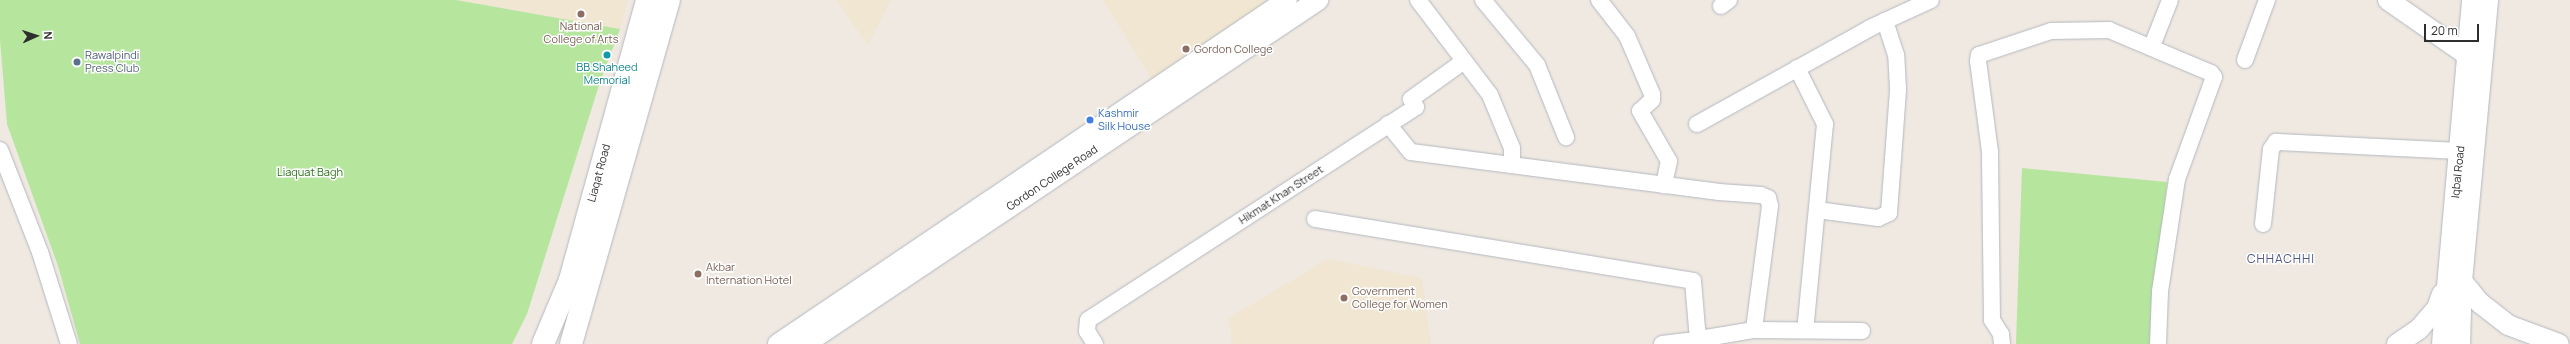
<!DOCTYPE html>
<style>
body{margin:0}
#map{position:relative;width:2570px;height:344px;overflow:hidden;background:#efe9e1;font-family:Manrope,sans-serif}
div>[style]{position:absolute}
.education>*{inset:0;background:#f0e6d1}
.green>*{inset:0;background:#b6e59e}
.roads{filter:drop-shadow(0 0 1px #b4b7c1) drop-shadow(0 0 1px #b4b7c1)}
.minor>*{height:16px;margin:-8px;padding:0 8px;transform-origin:8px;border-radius:8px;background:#fff}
.tertiary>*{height:20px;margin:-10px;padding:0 10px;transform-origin:10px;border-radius:10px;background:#fff}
.secondary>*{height:22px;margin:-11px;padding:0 11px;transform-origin:11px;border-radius:11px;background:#fff}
.dots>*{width:11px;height:11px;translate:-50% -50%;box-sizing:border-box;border:2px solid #fff;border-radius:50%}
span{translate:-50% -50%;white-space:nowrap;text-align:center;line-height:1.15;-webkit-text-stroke:3px #fff;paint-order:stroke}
.education-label{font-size:11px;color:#785e54}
.left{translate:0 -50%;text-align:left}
.service-label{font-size:11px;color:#4e5e75}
.culture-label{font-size:11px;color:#0d838f}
.shop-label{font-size:11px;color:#366cbe}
.park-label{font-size:11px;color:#2c6e1b}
.street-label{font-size:11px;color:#2e2e2e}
.neighbourhood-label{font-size:12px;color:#4d5680;letter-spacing:1px}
.north{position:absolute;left:16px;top:16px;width:40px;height:40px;-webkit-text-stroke:3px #fff;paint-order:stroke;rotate:87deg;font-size:11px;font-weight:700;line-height:16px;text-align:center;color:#2e2e2e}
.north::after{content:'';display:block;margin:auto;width:14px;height:18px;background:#2e2e2e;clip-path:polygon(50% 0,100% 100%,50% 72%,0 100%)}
.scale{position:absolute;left:2424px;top:24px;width:55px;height:18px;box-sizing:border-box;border:2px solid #2e2e2e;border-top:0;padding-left:5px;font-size:12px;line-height:14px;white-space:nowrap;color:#2e2e2e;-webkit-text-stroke:3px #fff;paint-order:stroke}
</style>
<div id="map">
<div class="education">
<div style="clip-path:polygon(457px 0,628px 0,620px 29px)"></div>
<div style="clip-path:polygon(836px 0,891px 0,868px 45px)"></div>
<div style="clip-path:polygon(1103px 0,1313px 0,1164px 99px)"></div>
<div style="clip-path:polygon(1328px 259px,1422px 278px,1431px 344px,1232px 344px,1229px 318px)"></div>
</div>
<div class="green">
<div style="clip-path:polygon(0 0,456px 0,620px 29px,600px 82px,527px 314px,512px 344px,80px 344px,58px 266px,7px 124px,0 40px)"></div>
<div style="clip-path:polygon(2022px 168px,2167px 182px,2150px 344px,2016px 344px)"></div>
</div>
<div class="roads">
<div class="minor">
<div style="left:1418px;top:0;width:119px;rotate:52.8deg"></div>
<div style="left:1490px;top:95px;width:57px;rotate:67.5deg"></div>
<div style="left:1512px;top:148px;width:17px;rotate:90deg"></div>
<div style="left:1483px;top:0;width:85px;rotate:50.3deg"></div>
<div style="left:1537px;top:65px;width:78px;rotate:68.1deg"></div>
<div style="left:1599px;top:0;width:46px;rotate:52.1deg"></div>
<div style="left:1627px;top:36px;width:63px;rotate:66.7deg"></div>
<div style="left:1652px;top:94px;width:6px;rotate:90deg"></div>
<div style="left:1652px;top:100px;width:16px;rotate:137deg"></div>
<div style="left:1640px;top:111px;width:58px;rotate:59.9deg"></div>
<div style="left:1669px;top:161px;width:25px;rotate:102deg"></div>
<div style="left:1721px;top:6px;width:10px;rotate:-37deg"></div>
<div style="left:2152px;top:46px;width:49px;rotate:-68.6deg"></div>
<div style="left:2245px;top:60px;width:64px;rotate:-69.9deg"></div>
<div style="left:1797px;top:68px;width:63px;rotate:63.4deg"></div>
<div style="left:1825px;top:124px;width:207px;rotate:95.5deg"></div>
<div style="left:1388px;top:124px;width:36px;rotate:51deg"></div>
<div style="left:1411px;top:152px;width:311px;rotate:7.4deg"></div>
<div style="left:1719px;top:192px;width:42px;rotate:4.1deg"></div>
<div style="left:1761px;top:195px;width:8px;rotate:23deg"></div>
<div style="left:1768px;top:198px;width:8px;rotate:76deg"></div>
<div style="left:1770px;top:206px;width:125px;rotate:97.4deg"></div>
<div style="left:1697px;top:124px;width:198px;rotate:-29deg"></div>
<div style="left:1870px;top:28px;width:67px;rotate:-24.7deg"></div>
<div style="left:0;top:150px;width:110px;rotate:68.6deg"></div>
<div style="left:40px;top:252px;width:96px;rotate:72.5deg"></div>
<div style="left:1817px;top:210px;width:62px;rotate:7.5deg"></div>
<div style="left:1878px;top:218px;width:12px;rotate:-24deg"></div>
<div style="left:1889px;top:213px;width:124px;rotate:-85.8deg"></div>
<div style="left:1898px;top:89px;width:34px;rotate:-93deg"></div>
<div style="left:1896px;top:55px;width:36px;rotate:-108deg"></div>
<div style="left:1315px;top:219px;width:383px;rotate:9.3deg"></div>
<div style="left:1693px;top:281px;width:48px;rotate:85.2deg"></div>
<div style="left:1697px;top:329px;width:10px;rotate:73deg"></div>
<div style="left:1700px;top:339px;width:55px;rotate:-9.5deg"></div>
<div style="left:1754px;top:330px;width:108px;rotate:0.5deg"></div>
<div style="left:2263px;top:224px;width:75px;rotate:-83.9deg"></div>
<div style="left:2271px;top:149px;width:9px;rotate:-54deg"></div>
<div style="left:2276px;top:142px;width:185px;rotate:2.8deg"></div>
<div style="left:1095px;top:344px;width:15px;rotate:-122deg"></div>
<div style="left:1087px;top:331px;width:11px;rotate:-85deg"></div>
<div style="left:1088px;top:320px;width:391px;rotate:-33deg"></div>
<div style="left:1416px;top:107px;width:9px;rotate:-122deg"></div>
<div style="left:1411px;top:99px;width:65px;rotate:-35.6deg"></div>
<div style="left:1662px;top:344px;width:38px;rotate:-7deg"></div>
<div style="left:1700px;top:339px;width:5px;rotate:68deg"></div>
<div style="left:2002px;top:344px;width:10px;rotate:-96deg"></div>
<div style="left:2001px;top:334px;width:17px;rotate:-123deg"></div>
<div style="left:1992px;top:320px;width:168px;rotate:-90.7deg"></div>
<div style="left:1990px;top:152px;width:92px;rotate:-97.5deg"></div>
<div style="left:1978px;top:61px;width:6px;rotate:-81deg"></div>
<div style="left:1979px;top:55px;width:76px;rotate:-18.4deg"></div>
<div style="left:2051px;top:31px;width:58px;rotate:-1deg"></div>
<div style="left:2109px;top:30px;width:111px;rotate:22.9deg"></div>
<div style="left:2211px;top:73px;width:5px;rotate:53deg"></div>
<div style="left:2214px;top:77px;width:109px;rotate:109.9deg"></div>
<div style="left:2177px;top:179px;width:114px;rotate:98.6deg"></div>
<div style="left:2160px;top:292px;width:52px;rotate:92.2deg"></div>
</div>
<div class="tertiary">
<div style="left:2388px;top:0;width:96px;rotate:34.8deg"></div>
<div style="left:2467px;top:55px;width:11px;rotate:10deg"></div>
<div style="left:2462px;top:281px;width:28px;rotate:51deg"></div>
<div style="left:2480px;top:303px;width:36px;rotate:38deg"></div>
<div style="left:2508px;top:325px;width:54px;rotate:20.4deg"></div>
<div style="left:778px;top:344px;width:614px;rotate:-34.05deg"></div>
<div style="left:805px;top:344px;width:618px;rotate:-33.84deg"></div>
<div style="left:2397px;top:344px;width:27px;rotate:-34deg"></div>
<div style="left:2419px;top:329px;width:28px;rotate:-49deg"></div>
<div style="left:2437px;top:308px;width:15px;rotate:-70deg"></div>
<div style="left:2442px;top:344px;width:345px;rotate:-85deg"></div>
<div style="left:2460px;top:344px;width:63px;rotate:-88.2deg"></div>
<div style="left:2462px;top:281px;width:282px;rotate:-84.7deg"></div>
</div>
<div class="secondary">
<div style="left:543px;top:344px;width:69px;rotate:-67.1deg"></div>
<div style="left:570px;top:280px;width:290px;rotate:-74.6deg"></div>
<div style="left:571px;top:344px;width:358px;rotate:-74.1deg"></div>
</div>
</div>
<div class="dots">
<div style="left:581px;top:14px;background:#8d6e63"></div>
<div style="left:1186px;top:49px;background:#8d6e63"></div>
<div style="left:607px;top:55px;background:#0f9aa8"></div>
<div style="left:77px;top:62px;background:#5c6f8a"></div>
<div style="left:1090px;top:120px;background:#3f7fe0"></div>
<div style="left:698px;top:274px;background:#8d6e63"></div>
<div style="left:1344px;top:298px;background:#8d6e63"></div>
</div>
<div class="education-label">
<span style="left:581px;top:33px">National<br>College of Arts</span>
<span class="left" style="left:1194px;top:49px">Gordon College</span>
<span class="left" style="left:706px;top:274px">Akbar<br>Internation Hotel</span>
<span class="left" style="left:1352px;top:298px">Government<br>College for Women</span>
</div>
<div class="service-label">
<span class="left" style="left:85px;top:62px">Rawalpindi<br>Press Club</span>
</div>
<div class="culture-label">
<span style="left:607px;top:74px">BB Shaheed<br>Memorial</span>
</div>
<div class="shop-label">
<span class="left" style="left:1098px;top:120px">Kashmir<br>Silk House</span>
</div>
<div class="park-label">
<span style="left:310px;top:172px">Liaquat Bagh</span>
</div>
<div class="street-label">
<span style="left:2458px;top:172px;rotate:-84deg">Iqbal Road</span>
<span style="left:599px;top:173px;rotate:-75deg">Liaqat Road</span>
<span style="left:1052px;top:178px;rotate:-34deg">Gordon College Road</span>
<span style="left:1281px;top:195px;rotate:-33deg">Hikmat Khan Street</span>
</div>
<div class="neighbourhood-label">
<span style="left:2281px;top:259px">CHHACHHI</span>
</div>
<div class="north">N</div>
<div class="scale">20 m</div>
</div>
